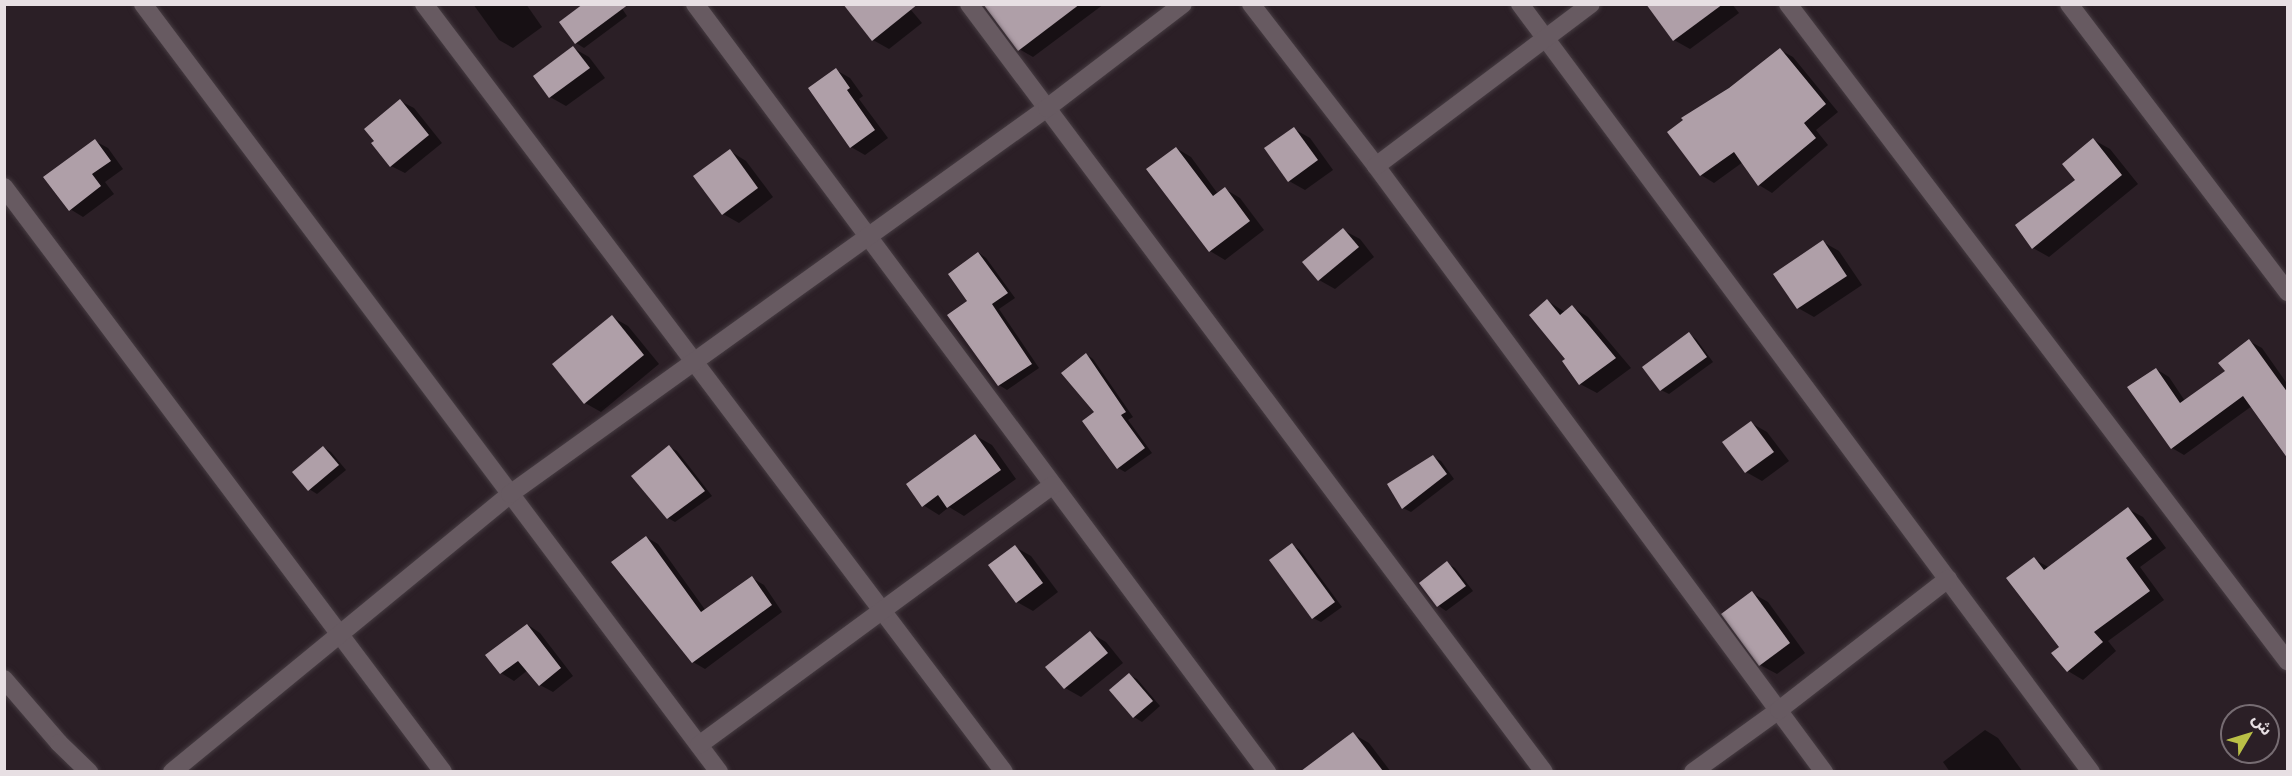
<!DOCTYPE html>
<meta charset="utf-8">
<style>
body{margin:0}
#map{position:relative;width:2292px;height:776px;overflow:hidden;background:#2b1f26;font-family:"Asap Condensed","Noto Sans Arabic",sans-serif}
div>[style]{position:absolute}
.shadow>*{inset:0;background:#0007}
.building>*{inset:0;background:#af9fa8}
.roads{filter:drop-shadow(0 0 2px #463c42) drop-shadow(0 0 2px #463c42)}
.minor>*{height:18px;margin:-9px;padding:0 9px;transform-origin:9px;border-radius:9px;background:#675a61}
span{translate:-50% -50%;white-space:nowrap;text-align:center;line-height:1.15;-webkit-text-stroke:6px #2b1f26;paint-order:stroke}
.frame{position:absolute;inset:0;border:6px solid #e7dfe3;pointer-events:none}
.north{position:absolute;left:2220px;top:704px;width:60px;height:60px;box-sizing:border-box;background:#2b1f26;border:2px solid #766c72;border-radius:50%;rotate:52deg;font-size:16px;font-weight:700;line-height:24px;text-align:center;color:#e7dfe3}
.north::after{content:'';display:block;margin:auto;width:21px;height:27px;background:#bac046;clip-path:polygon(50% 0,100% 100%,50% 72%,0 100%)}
</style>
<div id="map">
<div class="shadow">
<div style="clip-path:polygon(473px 4px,526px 4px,542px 27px,513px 48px,499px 40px)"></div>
<div style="clip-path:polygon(619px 4px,627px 16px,584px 48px,576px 43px,561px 22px)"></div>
<div style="clip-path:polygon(845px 4px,906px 4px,922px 23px,889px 49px,873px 40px)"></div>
<div style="clip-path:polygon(987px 4px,1104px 4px,1033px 57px,1019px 49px)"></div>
<div style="clip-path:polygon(1732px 4px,1739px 13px,1690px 49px,1674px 40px,1648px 5px)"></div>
<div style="clip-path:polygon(573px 48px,589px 57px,605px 78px,566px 106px,550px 97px)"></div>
<div style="clip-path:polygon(1780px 50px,1793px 57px,1838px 112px,1816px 130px,1828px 145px,1772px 193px,1759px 185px,1743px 162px,1714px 183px,1701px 175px,1685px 120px)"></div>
<div style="clip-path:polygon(836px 70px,850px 78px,863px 96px,859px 99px,888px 138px,865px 155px,851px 147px)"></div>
<div style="clip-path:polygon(400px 101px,414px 108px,442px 143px,405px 173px,391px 166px)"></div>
<div style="clip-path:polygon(1294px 129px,1310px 138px,1333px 170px,1305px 190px,1289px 181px)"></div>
<div style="clip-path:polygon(2094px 140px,2110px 149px,2138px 184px,2049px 257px,2033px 248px,2078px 181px)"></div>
<div style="clip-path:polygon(95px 141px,108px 148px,123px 169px,105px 182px,114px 194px,83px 217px,70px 209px)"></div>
<div style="clip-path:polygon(1176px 148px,1191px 157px,1218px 194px,1225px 189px,1240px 198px,1264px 230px,1225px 260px,1210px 251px)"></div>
<div style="clip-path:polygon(730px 151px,746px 161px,773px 197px,739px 223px,723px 214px)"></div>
<div style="clip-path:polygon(1343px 230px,1360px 239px,1374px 257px,1335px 289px,1319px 280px)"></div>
<div style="clip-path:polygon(1823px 242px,1839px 251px,1862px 285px,1814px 317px,1798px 308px)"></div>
<div style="clip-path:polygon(979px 253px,986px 258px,1015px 298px,999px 309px,1039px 368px,1007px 390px,999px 385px,949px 315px,969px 301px)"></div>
<div style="clip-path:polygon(1548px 301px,1566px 313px,1572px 307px,1588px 317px,1631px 368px,1597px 393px,1580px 384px,1568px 359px)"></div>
<div style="clip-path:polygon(612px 317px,628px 326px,659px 364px,601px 412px,585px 403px)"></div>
<div style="clip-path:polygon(1689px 334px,1696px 339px,1713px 362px,1669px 394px,1661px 390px)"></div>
<div style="clip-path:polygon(2249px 341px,2262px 348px,2288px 385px,2288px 446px,2252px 406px,2184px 455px,2172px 448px,2156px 369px,2169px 377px,2185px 401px,2227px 371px)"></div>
<div style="clip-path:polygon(1086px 354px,1093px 359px,1133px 417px,1128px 420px,1152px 453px,1125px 472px,1118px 468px,1097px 413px)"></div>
<div style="clip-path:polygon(1751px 423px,1767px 432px,1789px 461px,1762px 481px,1746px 472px)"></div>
<div style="clip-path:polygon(976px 436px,992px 445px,1016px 479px,964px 516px,949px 507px,939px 515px,923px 505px)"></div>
<div style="clip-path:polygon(323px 447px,331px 452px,346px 470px,317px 494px,309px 489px)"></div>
<div style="clip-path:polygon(669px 447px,677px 451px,712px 496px,675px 522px,668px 518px)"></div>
<div style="clip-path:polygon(1433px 457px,1441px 461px,1454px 479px,1411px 512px,1403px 508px,1389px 485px)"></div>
<div style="clip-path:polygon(2128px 509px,2143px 517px,2166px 548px,2140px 567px,2164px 600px,2108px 641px,2116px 651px,2083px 680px,2068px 671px,2034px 559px,2050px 568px)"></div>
<div style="clip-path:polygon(646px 537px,658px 544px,706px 611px,752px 578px,764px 585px,782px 612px,705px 669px,693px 662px)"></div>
<div style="clip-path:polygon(1292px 545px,1300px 550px,1342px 607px,1321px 622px,1313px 618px)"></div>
<div style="clip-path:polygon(1015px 547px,1031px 556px,1058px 592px,1033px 611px,1017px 602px)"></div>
<div style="clip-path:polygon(1447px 563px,1455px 568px,1473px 591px,1446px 611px,1439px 606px,1421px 583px)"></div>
<div style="clip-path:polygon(1752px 593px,1768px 602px,1805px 653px,1777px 674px,1760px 665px)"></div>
<div style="clip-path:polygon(528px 625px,540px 633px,573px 676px,553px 692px,540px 685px,528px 670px,514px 681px,501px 673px)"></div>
<div style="clip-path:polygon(1090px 633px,1106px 642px,1123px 663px,1081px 697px,1065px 688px)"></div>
<div style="clip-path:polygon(1129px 675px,1137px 679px,1160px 706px,1142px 722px,1134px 717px)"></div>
<div style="clip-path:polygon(1985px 730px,1998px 738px,2023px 772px,1950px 772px,1943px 762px)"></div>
<div style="clip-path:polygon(1353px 734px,1369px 743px,1391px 772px,1304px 772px)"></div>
</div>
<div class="building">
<div style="clip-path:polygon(583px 4px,629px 4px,575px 44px,559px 22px)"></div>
<div style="clip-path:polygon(843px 4px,918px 4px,872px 41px)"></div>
<div style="clip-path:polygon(983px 4px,1080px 4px,1018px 51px)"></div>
<div style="clip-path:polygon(1646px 4px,1723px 4px,1673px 41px)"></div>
<div style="clip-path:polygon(573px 46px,590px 68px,549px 98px,533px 76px)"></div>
<div style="clip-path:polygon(1780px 48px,1826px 104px,1804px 123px,1816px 138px,1758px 186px,1734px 152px,1700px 176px,1667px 132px,1683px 120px,1681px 118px,1729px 88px)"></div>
<div style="clip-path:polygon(836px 68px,850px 88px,847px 90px,875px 130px,850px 148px,808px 88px)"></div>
<div style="clip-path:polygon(400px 99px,429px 135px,390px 167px,371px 143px,374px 141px,364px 129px)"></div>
<div style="clip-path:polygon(1294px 127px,1318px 160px,1288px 182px,1264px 148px)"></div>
<div style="clip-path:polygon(2093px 138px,2122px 175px,2032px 249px,2015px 225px,2075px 180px,2062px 164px)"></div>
<div style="clip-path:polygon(95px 139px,111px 161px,92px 174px,101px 186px,69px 211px,43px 177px)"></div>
<div style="clip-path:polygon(1176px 147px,1213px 196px,1225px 187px,1250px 221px,1209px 252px,1146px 169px)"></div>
<div style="clip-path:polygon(730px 149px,758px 188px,722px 215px,693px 176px)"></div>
<div style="clip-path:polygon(1343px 228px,1359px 247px,1318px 281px,1302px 262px)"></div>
<div style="clip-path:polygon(1823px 240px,1847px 276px,1797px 309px,1773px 274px)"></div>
<div style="clip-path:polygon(978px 252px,1008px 293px,992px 304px,1032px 364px,998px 386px,947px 315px,967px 301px,948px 274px)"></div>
<div style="clip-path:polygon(1547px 299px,1560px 315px,1572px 305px,1616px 358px,1579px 385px,1562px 361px,1565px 359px,1529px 315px)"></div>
<div style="clip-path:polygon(612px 315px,644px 355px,584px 404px,552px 364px)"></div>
<div style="clip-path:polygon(1689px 332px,1707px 357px,1660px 391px,1642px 367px)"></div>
<div style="clip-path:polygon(2249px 339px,2288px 393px,2288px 459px,2243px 396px,2171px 449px,2127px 387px,2156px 368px,2180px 403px,2225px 371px,2218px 363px)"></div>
<div style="clip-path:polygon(1086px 353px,1126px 412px,1121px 415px,1145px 448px,1117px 469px,1082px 421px,1094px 412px,1061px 373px)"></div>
<div style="clip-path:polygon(1751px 421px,1774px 452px,1745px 473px,1722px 442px)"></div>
<div style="clip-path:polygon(975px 434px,1001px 470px,947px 508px,938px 495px,922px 507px,906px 484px)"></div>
<div style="clip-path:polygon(669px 445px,705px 491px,667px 519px,631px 476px)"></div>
<div style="clip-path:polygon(323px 446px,339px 465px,308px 491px,292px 472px)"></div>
<div style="clip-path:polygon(1433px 455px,1447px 474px,1402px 509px,1387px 484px)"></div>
<div style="clip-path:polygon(2128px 507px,2152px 539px,2126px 558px,2150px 591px,2094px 632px,2103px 642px,2067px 672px,2051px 653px,2059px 647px,2006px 578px,2034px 557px,2044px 570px)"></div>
<div style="clip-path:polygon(646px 536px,701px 612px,752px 576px,772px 605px,692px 663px,611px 562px)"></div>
<div style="clip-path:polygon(1292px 543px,1335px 602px,1312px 619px,1269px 560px)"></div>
<div style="clip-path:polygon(1015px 545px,1043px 583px,1016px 603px,988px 565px)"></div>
<div style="clip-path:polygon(1447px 561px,1466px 586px,1437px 607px,1419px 583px)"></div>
<div style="clip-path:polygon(1752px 591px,1790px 643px,1759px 666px,1721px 614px)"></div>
<div style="clip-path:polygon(527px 624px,561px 668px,539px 686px,518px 661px,500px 674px,485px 655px)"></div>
<div style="clip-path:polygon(1090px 631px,1108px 653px,1064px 689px,1045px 667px)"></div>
<div style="clip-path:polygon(1129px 673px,1153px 701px,1133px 718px,1109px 690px)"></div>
<div style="clip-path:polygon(1353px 732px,1383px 771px,1301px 771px)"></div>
</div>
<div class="roads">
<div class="minor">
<div style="left:143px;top:4px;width:960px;rotate:53.13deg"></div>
<div style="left:424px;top:4px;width:962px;rotate:52.94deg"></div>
<div style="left:695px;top:4px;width:958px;rotate:53.32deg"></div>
<div style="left:969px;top:4px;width:959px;rotate:53.18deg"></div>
<div style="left:1251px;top:4px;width:205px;rotate:52.3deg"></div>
<div style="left:1376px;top:166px;width:754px;rotate:53.53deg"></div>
<div style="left:1520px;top:4px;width:957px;rotate:53.37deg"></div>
<div style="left:1788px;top:4px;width:826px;rotate:52.77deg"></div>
<div style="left:2069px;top:4px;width:362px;rotate:52.8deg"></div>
<div style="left:1376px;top:166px;width:269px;rotate:-37deg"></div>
<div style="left:4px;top:187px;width:731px;rotate:53.11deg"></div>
<div style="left:4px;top:679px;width:84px;rotate:49.3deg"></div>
<div style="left:59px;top:743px;width:42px;rotate:44deg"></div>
<div style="left:699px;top:745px;width:439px;rotate:-36.3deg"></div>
<div style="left:172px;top:772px;width:438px;rotate:-39.4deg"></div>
<div style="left:510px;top:494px;width:661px;rotate:-35.71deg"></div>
<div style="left:1047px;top:108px;width:171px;rotate:-37.4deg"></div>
<div style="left:1693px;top:772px;width:106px;rotate:-35.8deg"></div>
<div style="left:1779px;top:710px;width:214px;rotate:-37.8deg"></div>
</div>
</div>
<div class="frame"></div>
<div class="north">ش</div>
</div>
